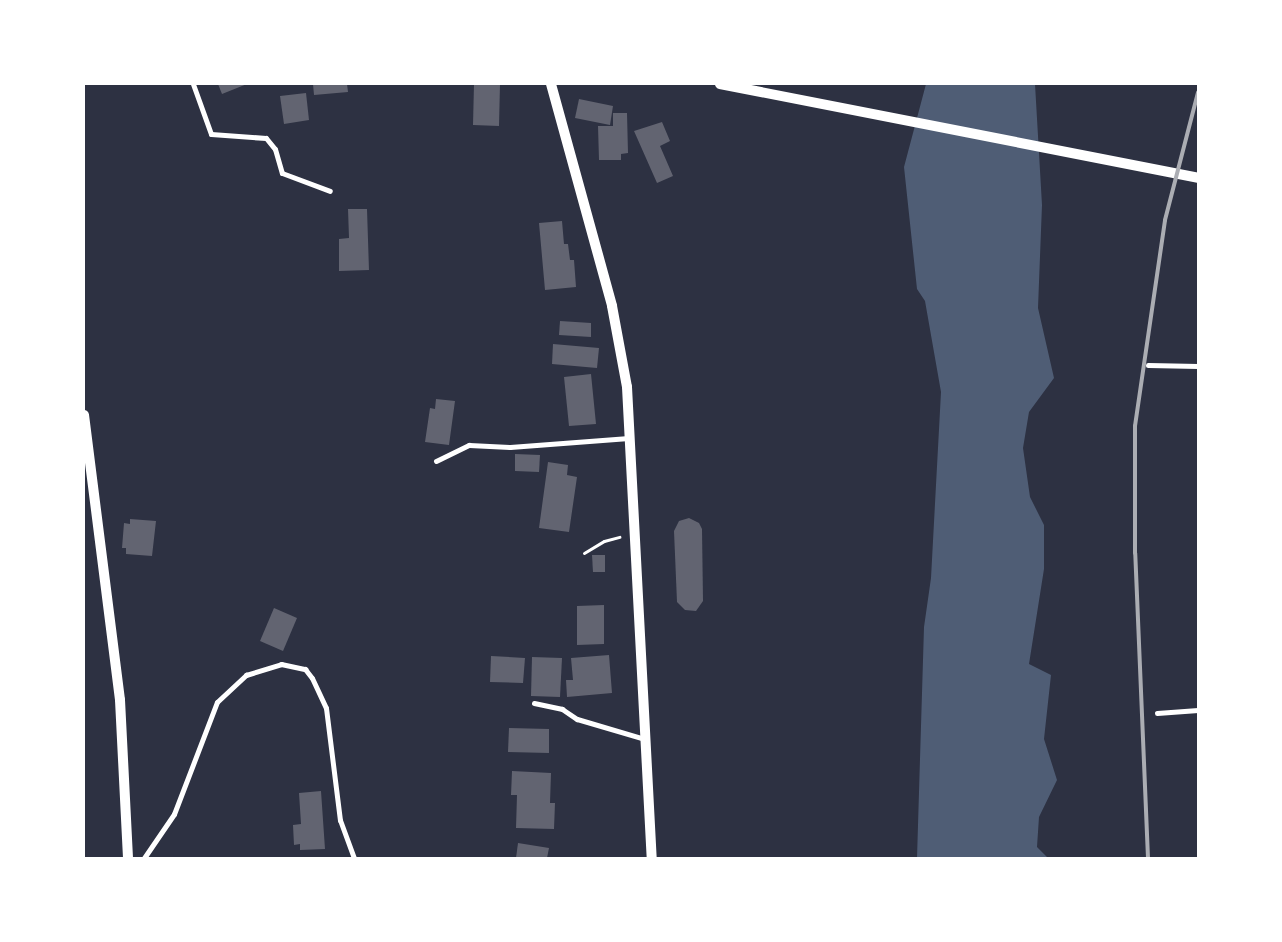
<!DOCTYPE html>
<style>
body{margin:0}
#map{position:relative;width:1282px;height:942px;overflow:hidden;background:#2d3142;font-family:Manrope,sans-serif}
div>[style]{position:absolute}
.water>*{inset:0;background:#4f5d75}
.building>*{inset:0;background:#626471}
.path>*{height:3px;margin:-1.5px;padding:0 1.5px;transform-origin:1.5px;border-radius:1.5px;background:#fff}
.minor>*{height:5px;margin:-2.5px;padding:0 2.5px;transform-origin:2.5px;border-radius:2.5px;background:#fff}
.secondary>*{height:10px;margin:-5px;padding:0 5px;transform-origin:5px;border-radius:5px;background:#fff}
.rail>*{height:4px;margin:-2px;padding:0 2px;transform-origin:2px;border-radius:2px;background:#abadb3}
span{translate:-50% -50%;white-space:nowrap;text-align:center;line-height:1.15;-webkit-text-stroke:4px #fff;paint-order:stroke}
.frame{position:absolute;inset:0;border:85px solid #fff;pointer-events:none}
</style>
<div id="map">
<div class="water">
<div style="clip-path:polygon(926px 84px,1035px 84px,1042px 205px,1038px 308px,1054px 378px,1029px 412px,1023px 448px,1030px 497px,1044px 525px,1044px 569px,1029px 664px,1051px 675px,1044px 739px,1057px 780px,1039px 817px,1037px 847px,1048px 858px,917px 858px,924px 627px,931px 578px,941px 392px,925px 301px,917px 289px,904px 167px)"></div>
</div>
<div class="building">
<div style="clip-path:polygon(218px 84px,247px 84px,222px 94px)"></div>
<div style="clip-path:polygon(313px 84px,347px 84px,348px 92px,314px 95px)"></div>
<div style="clip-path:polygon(474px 84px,500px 84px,499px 126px,473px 125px)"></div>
<div style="clip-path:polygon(306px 93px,309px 120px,284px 124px,280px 96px)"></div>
<div style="clip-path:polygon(579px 99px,613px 106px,610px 125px,575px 118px)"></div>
<div style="clip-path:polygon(613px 113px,627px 113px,628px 153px,621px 154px,621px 160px,599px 160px,598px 126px,613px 126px)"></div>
<div style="clip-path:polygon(662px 122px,670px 141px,660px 146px,673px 176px,657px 183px,634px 131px)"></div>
<div style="clip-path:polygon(348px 209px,367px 209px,369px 270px,339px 271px,339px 239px,349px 238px)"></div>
<div style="clip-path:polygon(562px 221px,564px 244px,568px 244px,570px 260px,574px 260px,576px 287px,545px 290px,539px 223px)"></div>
<div style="clip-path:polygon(560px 321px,591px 323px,591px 337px,559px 335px)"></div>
<div style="clip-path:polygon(553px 344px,599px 348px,597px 368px,552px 364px)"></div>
<div style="clip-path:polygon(591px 374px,596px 424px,569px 426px,564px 377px)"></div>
<div style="clip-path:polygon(436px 399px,455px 401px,449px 445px,425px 442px,430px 408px,435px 409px)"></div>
<div style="clip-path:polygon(515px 454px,540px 455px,539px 472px,515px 471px)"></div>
<div style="clip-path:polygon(548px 462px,568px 465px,567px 475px,577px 477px,569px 532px,539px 528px)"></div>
<div style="clip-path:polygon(689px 518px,699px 523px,702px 529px,703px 601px,696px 611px,685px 610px,677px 602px,674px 531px,679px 521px)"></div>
<div style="clip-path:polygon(130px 519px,156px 521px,152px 556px,126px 554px,126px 548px,122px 548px,124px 523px,130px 524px)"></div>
<div style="clip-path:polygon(592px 555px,605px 555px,605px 572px,593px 572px)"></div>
<div style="clip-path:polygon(604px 605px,604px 644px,577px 645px,577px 606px)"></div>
<div style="clip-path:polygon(274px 608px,297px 618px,283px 651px,260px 641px)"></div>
<div style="clip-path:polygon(609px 655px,612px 693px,567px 697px,566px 680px,573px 680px,571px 658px)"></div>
<div style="clip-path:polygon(491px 656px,525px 658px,523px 683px,490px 682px)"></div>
<div style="clip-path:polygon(532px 657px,562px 658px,560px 697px,531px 696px)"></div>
<div style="clip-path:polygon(509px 728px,549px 729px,549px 753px,508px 752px)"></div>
<div style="clip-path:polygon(512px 771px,551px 773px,550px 803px,555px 803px,554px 829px,516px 828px,517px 795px,511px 795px)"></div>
<div style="clip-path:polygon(321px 791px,325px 849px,300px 850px,300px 844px,294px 845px,293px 825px,301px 824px,299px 793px)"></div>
<div style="clip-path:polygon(518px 843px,549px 848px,547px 858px,516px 858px)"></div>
</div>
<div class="path">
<div style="left:584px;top:553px;width:23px;rotate:-31deg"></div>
<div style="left:604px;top:541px;width:16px;rotate:-15deg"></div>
</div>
<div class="minor">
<div style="left:193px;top:84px;width:53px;rotate:70.2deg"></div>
<div style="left:211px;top:134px;width:55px;rotate:4.2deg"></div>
<div style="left:266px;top:138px;width:14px;rotate:51deg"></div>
<div style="left:275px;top:149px;width:25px;rotate:74deg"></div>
<div style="left:282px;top:173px;width:51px;rotate:20.6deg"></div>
<div style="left:1148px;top:365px;width:50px;rotate:1.1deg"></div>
<div style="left:436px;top:461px;width:37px;rotate:-26deg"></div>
<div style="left:469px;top:445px;width:41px;rotate:2.8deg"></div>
<div style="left:510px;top:447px;width:119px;rotate:-4.3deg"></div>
<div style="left:534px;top:703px;width:29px;rotate:12deg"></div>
<div style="left:562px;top:709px;width:18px;rotate:34deg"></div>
<div style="left:577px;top:719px;width:71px;rotate:16.4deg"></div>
<div style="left:1157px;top:713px;width:41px;rotate:-4.2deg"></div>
<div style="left:144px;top:858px;width:53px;rotate:-55.7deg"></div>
<div style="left:174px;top:814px;width:120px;rotate:-69deg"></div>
<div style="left:217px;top:702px;width:40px;rotate:-43deg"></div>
<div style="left:246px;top:675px;width:37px;rotate:-17deg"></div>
<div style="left:281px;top:664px;width:25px;rotate:12deg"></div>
<div style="left:305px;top:669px;width:11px;rotate:52deg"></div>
<div style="left:312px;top:678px;width:33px;rotate:65deg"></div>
<div style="left:326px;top:708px;width:113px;rotate:82.9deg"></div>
<div style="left:340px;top:820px;width:40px;rotate:69.8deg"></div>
</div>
<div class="secondary">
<div style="left:551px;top:84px;width:230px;rotate:74.6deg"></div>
<div style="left:612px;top:306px;width:82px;rotate:79.5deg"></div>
<div style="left:627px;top:387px;width:472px;rotate:87deg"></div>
<div style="left:720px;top:84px;width:487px;rotate:11.1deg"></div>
<div style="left:84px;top:415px;width:287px;rotate:82.8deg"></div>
<div style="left:120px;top:700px;width:158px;rotate:87.1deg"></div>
</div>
<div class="rail">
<div style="left:1148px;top:858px;width:305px;rotate:-92.4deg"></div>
<div style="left:1135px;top:553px;width:127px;rotate:-90deg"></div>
<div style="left:1135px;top:426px;width:208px;rotate:-81.7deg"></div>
<div style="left:1165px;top:220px;width:132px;rotate:-75.5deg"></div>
</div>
<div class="frame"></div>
</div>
